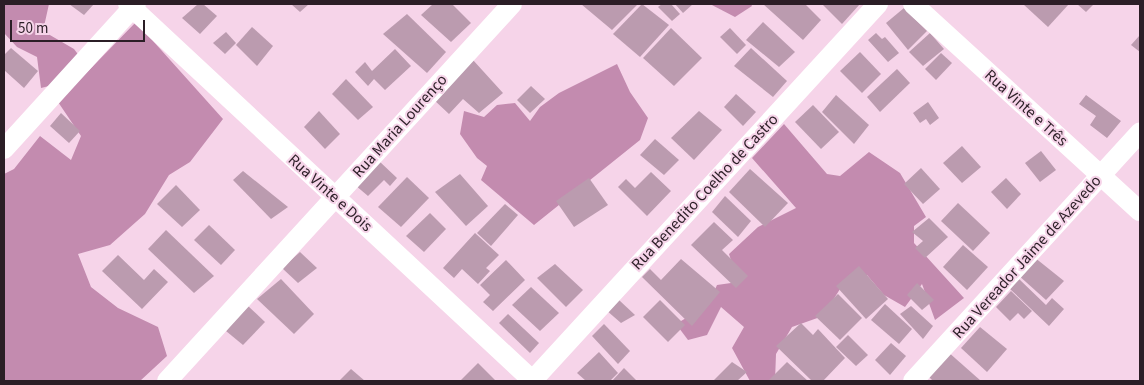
<!DOCTYPE html>
<meta charset="utf-8">
<style>
body{margin:0}
#map{position:relative;width:1144px;height:385px;overflow:hidden;background:#f6d4e9;font-family:"Source Sans 3",sans-serif}
div>[style]{position:absolute}
.forest>*{inset:0;background:#c38baf}
.building>*{inset:0;background:#bb9baf}
.minor>*{height:20px;margin:-10px;padding:0 10px;transform-origin:10px;border-radius:10px;background:#fff}
span{translate:-50% -50%;white-space:nowrap;text-align:center;line-height:1.15;-webkit-text-stroke:4px #f6d4e9;paint-order:stroke}
.street-label{font-size:16px;color:#2b1e26}
.frame{position:absolute;inset:0;border:5px solid #2b1e26;pointer-events:none}
.scale{position:absolute;left:10px;top:20px;width:135px;height:22px;box-sizing:border-box;border:2px solid #2b1e26;border-top:0;padding-left:6px;font-size:15px;line-height:18px;white-space:nowrap;color:#2b1e26;-webkit-text-stroke:4px #f6d4e9;paint-order:stroke}
</style>
<div id="map">
<div class="forest">
<div style="clip-path:polygon(4px 4px,49px 4px,43px 31px,74px 49px,80px 57px,57px 84px,41px 88px,37px 57px,17px 47px,4px 33px)"></div>
<div style="clip-path:polygon(710px 4px,751px 4px,752px 6px,735px 17px)"></div>
<div style="clip-path:polygon(136px 22px,223px 119px,190px 162px,169px 175px,145px 214px,110px 245px,78px 254px,91px 287px,118px 308px,158px 327px,167px 356px,140px 381px,4px 381px,4px 174px,14px 169px,40px 136px,71px 160px,81px 136px,58px 102px)"></div>
<div style="clip-path:polygon(617px 64px,630px 92px,648px 118px,640px 140px,534px 225px,481px 180px,487px 166px,477px 158px,460px 134px,464px 111px,484px 117px,497px 105px,515px 103px,530px 121px,540px 107px,559px 93px)"></div>
<div style="clip-path:polygon(784px 124px,827px 174px,840px 176px,869px 152px,900px 173px,926px 217px,914px 226px,914px 243px,964px 298px,935px 320px,922px 284px,905px 307px,884px 295px,867px 275px,840px 289px,823px 316px,792px 327px,776px 354px,775px 381px,750px 381px,732px 348px,744px 327px,721px 307px,707px 335px,688px 340px,676px 324px,708px 305px,717px 285px,738px 282px,729px 254px,758px 227px,796px 208px,752px 158px)"></div>
</div>
<div class="building">
<div style="clip-path:polygon(69px 4px,94px 4px,84px 15px)"></div>
<div style="clip-path:polygon(198px 4px,203px 4px,217px 16px,200px 34px,182px 18px)"></div>
<div style="clip-path:polygon(291px 4px,309px 4px,300px 12px)"></div>
<div style="clip-path:polygon(433px 4px,452px 4px,471px 23px,451px 42px,421px 15px)"></div>
<div style="clip-path:polygon(581px 4px,638px 4px,612px 30px)"></div>
<div style="clip-path:polygon(642px 4px,669px 25px,640px 57px,613px 34px)"></div>
<div style="clip-path:polygon(662px 4px,671px 4px,680px 14px,672px 21px,658px 7px)"></div>
<div style="clip-path:polygon(675px 4px,693px 4px,683px 13px)"></div>
<div style="clip-path:polygon(763px 4px,805px 4px,821px 20px,803px 40px)"></div>
<div style="clip-path:polygon(822px 4px,860px 4px,842px 24px)"></div>
<div style="clip-path:polygon(1023px 4px,1069px 4px,1048px 27px)"></div>
<div style="clip-path:polygon(1077px 4px,1094px 4px,1086px 12px)"></div>
<div style="clip-path:polygon(904px 8px,927px 31px,908px 50px,886px 23px)"></div>
<div style="clip-path:polygon(407px 14px,446px 52px,427px 73px,383px 34px)"></div>
<div style="clip-path:polygon(763px 22px,795px 52px,779px 67px,746px 40px)"></div>
<div style="clip-path:polygon(252px 27px,273px 46px,257px 66px,236px 45px)"></div>
<div style="clip-path:polygon(671px 28px,702px 58px,674px 86px,643px 58px)"></div>
<div style="clip-path:polygon(730px 28px,746px 45px,737px 54px,720px 37px)"></div>
<div style="clip-path:polygon(226px 32px,236px 43px,225px 54px,213px 43px)"></div>
<div style="clip-path:polygon(876px 33px,882px 39px,885px 37px,899px 53px,888px 62px,868px 40px)"></div>
<div style="clip-path:polygon(930px 33px,944px 49px,923px 66px,909px 52px)"></div>
<div style="clip-path:polygon(1140px 35px,1140px 52px,1131px 45px)"></div>
<div style="clip-path:polygon(11px 48px,38px 71px,24px 88px,4px 70px,4px 55px)"></div>
<div style="clip-path:polygon(751px 48px,787px 81px,773px 97px,734px 66px)"></div>
<div style="clip-path:polygon(395px 49px,411px 66px,385px 90px,374px 79px,368px 86px,355px 72px,365px 62px,372px 71px)"></div>
<div style="clip-path:polygon(860px 52px,881px 74px,862px 93px,840px 71px)"></div>
<div style="clip-path:polygon(941px 53px,952px 63px,936px 80px,925px 69px)"></div>
<div style="clip-path:polygon(473px 60px,503px 93px,479px 113px,463px 99px,449px 114px,433px 99px)"></div>
<div style="clip-path:polygon(897px 69px,910px 83px,880px 112px,867px 97px)"></div>
<div style="clip-path:polygon(346px 79px,373px 107px,358px 120px,332px 94px)"></div>
<div style="clip-path:polygon(531px 86px,545px 99px,530px 113px,517px 100px)"></div>
<div style="clip-path:polygon(736px 94px,756px 112px,743px 126px,724px 107px)"></div>
<div style="clip-path:polygon(836px 95px,869px 125px,854px 144px,822px 112px)"></div>
<div style="clip-path:polygon(1086px 95px,1121px 121px,1107px 138px,1090px 125px,1096px 116px,1079px 104px)"></div>
<div style="clip-path:polygon(928px 102px,939px 118px,930px 125px,926px 119px,920px 123px,913px 113px)"></div>
<div style="clip-path:polygon(813px 105px,839px 132px,821px 149px,795px 122px)"></div>
<div style="clip-path:polygon(319px 111px,340px 134px,325px 149px,304px 127px)"></div>
<div style="clip-path:polygon(699px 111px,722px 130px,694px 160px,671px 138px)"></div>
<div style="clip-path:polygon(61px 113px,80px 131px,69px 143px,50px 126px)"></div>
<div style="clip-path:polygon(655px 139px,679px 160px,664px 175px,640px 155px)"></div>
<div style="clip-path:polygon(962px 146px,981px 167px,962px 183px,943px 163px)"></div>
<div style="clip-path:polygon(1041px 151px,1056px 170px,1040px 182px,1025px 163px)"></div>
<div style="clip-path:polygon(379px 161px,397px 178px,390px 186px,384px 180px,368px 196px,355px 185px)"></div>
<div style="clip-path:polygon(921px 168px,940px 189px,923px 204px,904px 184px)"></div>
<div style="clip-path:polygon(750px 169px,788px 203px,765px 227px,729px 192px)"></div>
<div style="clip-path:polygon(243px 171px,288px 207px,271px 219px,233px 180px)"></div>
<div style="clip-path:polygon(651px 172px,671px 191px,647px 216px,618px 187px,626px 179px,635px 188px)"></div>
<div style="clip-path:polygon(460px 174px,488px 206px,466px 226px,435px 192px)"></div>
<div style="clip-path:polygon(407px 177px,429px 198px,401px 227px,378px 207px)"></div>
<div style="clip-path:polygon(589px 178px,608px 205px,574px 227px,556px 201px)"></div>
<div style="clip-path:polygon(1006px 178px,1021px 194px,1007px 209px,991px 192px)"></div>
<div style="clip-path:polygon(176px 185px,200px 210px,182px 227px,157px 204px)"></div>
<div style="clip-path:polygon(725px 196px,751px 221px,738px 237px,712px 212px)"></div>
<div style="clip-path:polygon(958px 203px,990px 233px,973px 251px,941px 221px)"></div>
<div style="clip-path:polygon(505px 204px,518px 215px,491px 246px,477px 233px)"></div>
<div style="clip-path:polygon(430px 213px,446px 229px,424px 252px,406px 236px)"></div>
<div style="clip-path:polygon(929px 218px,948px 237px,925px 258px,915px 248px,923px 241px,912px 232px)"></div>
<div style="clip-path:polygon(714px 222px,733px 240px,722px 250px,748px 276px,736px 288px,691px 245px)"></div>
<div style="clip-path:polygon(209px 225px,235px 250px,221px 265px,194px 240px)"></div>
<div style="clip-path:polygon(166px 230px,214px 276px,194px 293px,148px 249px)"></div>
<div style="clip-path:polygon(475px 233px,499px 255px,486px 268px,490px 271px,478px 284px,462px 269px,454px 278px,443px 268px)"></div>
<div style="clip-path:polygon(963px 245px,988px 267px,967px 290px,943px 267px)"></div>
<div style="clip-path:polygon(300px 252px,317px 268px,298px 283px,282px 268px)"></div>
<div style="clip-path:polygon(118px 255px,144px 280px,154px 269px,168px 282px,142px 309px,102px 271px)"></div>
<div style="clip-path:polygon(1034px 257px,1064px 281px,1046px 300px,1017px 274px)"></div>
<div style="clip-path:polygon(681px 259px,720px 292px,692px 326px,642px 277px,650px 269px,661px 280px)"></div>
<div style="clip-path:polygon(506px 260px,525px 280px,493px 311px,483px 302px,490px 295px,480px 285px)"></div>
<div style="clip-path:polygon(555px 264px,583px 290px,566px 307px,537px 278px)"></div>
<div style="clip-path:polygon(859px 266px,888px 299px,866px 319px,836px 286px)"></div>
<div style="clip-path:polygon(281px 279px,314px 314px,294px 334px,257px 299px)"></div>
<div style="clip-path:polygon(1019px 279px,1046px 305px,1052px 298px,1064px 309px,1049px 326px,1009px 288px)"></div>
<div style="clip-path:polygon(917px 283px,934px 300px,922px 310px,907px 295px)"></div>
<div style="clip-path:polygon(531px 287px,559px 313px,540px 331px,512px 305px)"></div>
<div style="clip-path:polygon(1011px 291px,1032px 311px,1024px 319px,1018px 313px,1010px 321px,996px 307px)"></div>
<div style="clip-path:polygon(838px 294px,862px 318px,840px 340px,815px 316px)"></div>
<div style="clip-path:polygon(619px 300px,635px 315px,621px 323px,606px 310px)"></div>
<div style="clip-path:polygon(660px 300px,685px 325px,668px 342px,643px 317px)"></div>
<div style="clip-path:polygon(885px 304px,912px 329px,899px 344px,871px 320px)"></div>
<div style="clip-path:polygon(247px 305px,265px 322px,243px 345px,226px 331px)"></div>
<div style="clip-path:polygon(911px 306px,933px 326px,923px 339px,900px 314px)"></div>
<div style="clip-path:polygon(508px 314px,539px 343px,530px 353px,499px 323px)"></div>
<div style="clip-path:polygon(801px 323px,813px 335px,818px 329px,845px 358px,823px 381px,812px 381px,776px 346px)"></div>
<div style="clip-path:polygon(604px 324px,630px 351px,618px 364px,592px 336px)"></div>
<div style="clip-path:polygon(980px 327px,1007px 349px,987px 372px,961px 348px)"></div>
<div style="clip-path:polygon(848px 335px,868px 355px,856px 366px,836px 347px)"></div>
<div style="clip-path:polygon(891px 343px,906px 356px,890px 375px,875px 360px)"></div>
<div style="clip-path:polygon(947px 351px,981px 381px,933px 381px,927px 375px)"></div>
<div style="clip-path:polygon(599px 352px,618px 373px,610px 381px,586px 381px,577px 373px)"></div>
<div style="clip-path:polygon(732px 362px,747px 372px,737px 381px,713px 381px)"></div>
<div style="clip-path:polygon(787px 362px,808px 381px,769px 380px)"></div>
<div style="clip-path:polygon(478px 363px,496px 381px,460px 381px)"></div>
<div style="clip-path:polygon(624px 368px,637px 381px,612px 381px)"></div>
<div style="clip-path:polygon(351px 369px,365px 381px,339px 381px)"></div>
</div>
<div class="minor">
<div style="left:128px;top:4px;width:553px;rotate:42.95deg"></div>
<div style="left:913px;top:4px;width:307px;rotate:42.4deg"></div>
<div style="left:4px;top:149px;width:196px;rotate:-47.7deg"></div>
<div style="left:167px;top:381px;width:511px;rotate:-47.54deg"></div>
<div style="left:532px;top:381px;width:512px;rotate:-47.46deg"></div>
<div style="left:913px;top:381px;width:337px;rotate:-47.6deg"></div>
</div>
<div class="street-label">
<span style="left:1026px;top:108px;rotate:42deg">Rua Vinte e Três</span>
<span style="left:400px;top:126px;rotate:-48deg">Rua Maria Lourenço</span>
<span style="left:705px;top:192px;rotate:-47deg">Rua Benedito Coelho de Castro</span>
<span style="left:330px;top:193px;rotate:42deg">Rua Vinte e Dois</span>
<span style="left:1027px;top:257px;rotate:-48deg">Rua Vereador Jaime de Azevedo</span>
</div>
<div class="frame"></div>
<div class="scale">50 m</div>
</div>
